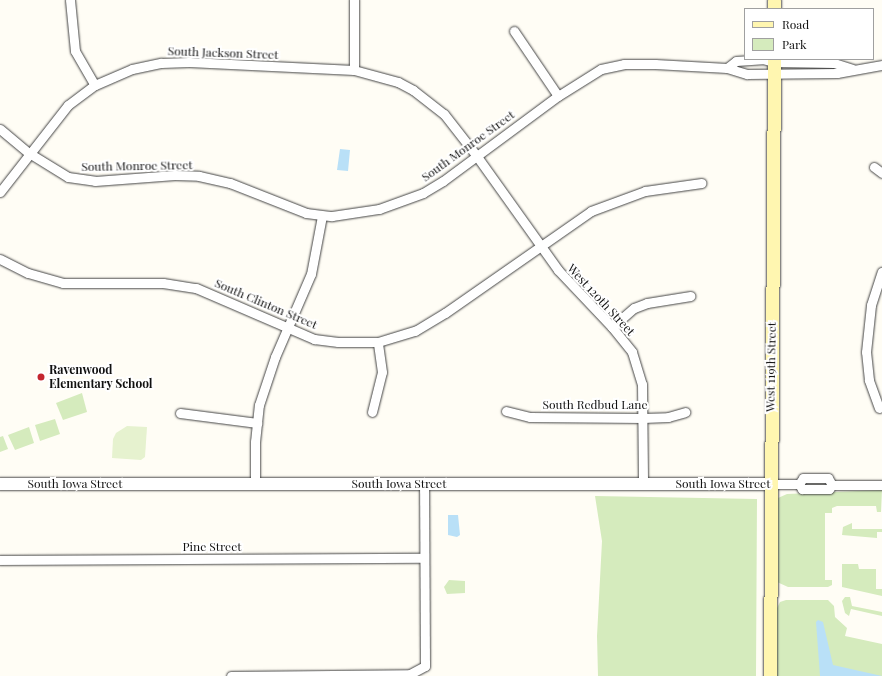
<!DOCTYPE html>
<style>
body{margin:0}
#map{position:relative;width:882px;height:676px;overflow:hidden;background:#fffdf5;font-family:"Playfair Display",serif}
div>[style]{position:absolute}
.green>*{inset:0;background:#d5ebbd}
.pitch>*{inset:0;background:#e6f2cf}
.water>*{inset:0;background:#b9e0f7}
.roads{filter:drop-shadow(0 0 1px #444) drop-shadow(0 0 1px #444)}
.minor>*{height:9px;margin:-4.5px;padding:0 4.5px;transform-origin:4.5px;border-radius:4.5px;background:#fff}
.tertiary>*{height:12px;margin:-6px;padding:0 6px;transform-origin:6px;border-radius:6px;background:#fff}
.secondary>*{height:13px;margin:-6.5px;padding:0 6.5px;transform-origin:6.5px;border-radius:6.5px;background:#fff6b0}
.dots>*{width:11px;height:11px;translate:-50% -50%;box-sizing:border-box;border:2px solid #fff;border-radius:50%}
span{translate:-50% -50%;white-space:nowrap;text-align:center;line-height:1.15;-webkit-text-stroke:4px #fff;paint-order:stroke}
.street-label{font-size:12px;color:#111}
.poi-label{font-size:12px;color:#111;font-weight:700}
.left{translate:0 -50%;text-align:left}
.legend{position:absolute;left:744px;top:8px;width:130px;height:52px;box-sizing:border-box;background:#fff;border:1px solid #a0a0a0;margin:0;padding:5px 7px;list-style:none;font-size:12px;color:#111}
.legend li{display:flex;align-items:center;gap:8px;height:20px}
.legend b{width:20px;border:1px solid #a0a0a0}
</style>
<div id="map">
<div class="green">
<div style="clip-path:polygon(82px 393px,87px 412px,63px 420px,56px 403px)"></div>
<div style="clip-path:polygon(55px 419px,60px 434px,40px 441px,35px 425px)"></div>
<div style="clip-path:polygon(29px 427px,34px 443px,15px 450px,8px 435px)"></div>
<div style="clip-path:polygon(3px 436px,8px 449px,0 452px,0 437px)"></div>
<div style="clip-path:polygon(882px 490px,881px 512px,877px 512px,876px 506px,837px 506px,832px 508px,832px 513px,825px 513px,825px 580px,832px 580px,832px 585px,828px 587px,788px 587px,777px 582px,778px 498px,787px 494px)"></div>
<div style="clip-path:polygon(595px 496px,757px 499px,756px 676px,598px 676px,597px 636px,602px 541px)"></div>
<div style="clip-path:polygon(852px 523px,852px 529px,882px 529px,882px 532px,877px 532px,877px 538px,842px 535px,843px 527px)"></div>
<div style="clip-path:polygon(842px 564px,858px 564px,859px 569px,876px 569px,876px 589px,882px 589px,882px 596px,842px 587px)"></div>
<div style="clip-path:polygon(449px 580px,465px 581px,465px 593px,447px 594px,444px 587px)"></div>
<div style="clip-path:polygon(845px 597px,850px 597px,852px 606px,882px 612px,882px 616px,851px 609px,849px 616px,845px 613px,842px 601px)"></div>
<div style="clip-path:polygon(786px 600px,828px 600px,834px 606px,835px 617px,847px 628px,845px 636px,882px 644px,882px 676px,777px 676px,777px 608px,780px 602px)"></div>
</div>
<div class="pitch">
<div style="clip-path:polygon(127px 426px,147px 427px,145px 457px,141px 460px,112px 458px,113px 439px,116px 433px)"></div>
</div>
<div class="water">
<div style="clip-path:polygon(340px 149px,350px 150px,348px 171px,337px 170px)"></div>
<div style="clip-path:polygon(448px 515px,458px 515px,460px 535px,457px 537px,448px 535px)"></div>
<div style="clip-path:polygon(818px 620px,823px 622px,833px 665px,882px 676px,820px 676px,816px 622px)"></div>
</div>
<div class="roads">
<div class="minor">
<div style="left:70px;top:0;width:51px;rotate:84.4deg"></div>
<div style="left:75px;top:51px;width:39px;rotate:60deg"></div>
<div style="left:354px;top:0;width:70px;rotate:90deg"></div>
<div style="left:514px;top:31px;width:78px;rotate:55.9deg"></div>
<div style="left:727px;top:68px;width:11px;rotate:-38deg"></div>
<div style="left:736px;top:61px;width:26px;rotate:-4deg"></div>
<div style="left:762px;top:59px;width:12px;rotate:14deg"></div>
<div style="left:774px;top:62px;width:60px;rotate:1deg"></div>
<div style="left:834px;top:63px;width:19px;rotate:18deg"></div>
<div style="left:0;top:129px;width:38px;rotate:40deg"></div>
<div style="left:29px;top:153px;width:46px;rotate:31.6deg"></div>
<div style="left:68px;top:177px;width:27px;rotate:8deg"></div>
<div style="left:95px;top:181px;width:80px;rotate:-4.3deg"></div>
<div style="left:175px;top:175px;width:24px;rotate:2deg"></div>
<div style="left:199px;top:176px;width:32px;rotate:13deg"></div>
<div style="left:230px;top:183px;width:82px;rotate:21.5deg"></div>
<div style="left:306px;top:213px;width:26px;rotate:7deg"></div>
<div style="left:332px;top:216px;width:48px;rotate:-8.5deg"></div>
<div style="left:379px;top:209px;width:47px;rotate:-20deg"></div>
<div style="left:423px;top:193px;width:23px;rotate:-31deg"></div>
<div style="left:443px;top:181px;width:143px;rotate:-36.5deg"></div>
<div style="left:558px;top:96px;width:51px;rotate:-32.1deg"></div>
<div style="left:601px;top:69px;width:24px;rotate:-12deg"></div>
<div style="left:624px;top:64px;width:31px"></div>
<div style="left:655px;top:64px;width:72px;rotate:3.2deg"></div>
<div style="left:727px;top:68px;width:21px;rotate:17deg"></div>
<div style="left:747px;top:74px;width:90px;rotate:-0.6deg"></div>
<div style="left:837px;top:73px;width:46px;rotate:-10.1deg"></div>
<div style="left:874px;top:167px;width:10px;rotate:37deg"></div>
<div style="left:0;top:192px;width:110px;rotate:-52deg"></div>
<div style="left:68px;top:105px;width:34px;rotate:-37deg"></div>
<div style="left:95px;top:85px;width:40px;rotate:-23.4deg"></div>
<div style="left:132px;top:69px;width:30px;rotate:-12deg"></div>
<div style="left:161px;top:63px;width:28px;rotate:-2deg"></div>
<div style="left:189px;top:62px;width:165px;rotate:2.8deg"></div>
<div style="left:354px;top:70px;width:46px;rotate:15.3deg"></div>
<div style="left:398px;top:82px;width:17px;rotate:28deg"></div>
<div style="left:413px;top:90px;width:39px;rotate:38deg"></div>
<div style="left:444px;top:114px;width:52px;rotate:52deg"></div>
<div style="left:476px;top:155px;width:141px;rotate:54.5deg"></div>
<div style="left:558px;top:270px;width:79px;rotate:46.5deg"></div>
<div style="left:612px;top:327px;width:32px;rotate:51deg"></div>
<div style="left:632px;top:352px;width:34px;rotate:73deg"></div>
<div style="left:642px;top:384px;width:100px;rotate:89.4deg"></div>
<div style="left:0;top:259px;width:31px;rotate:27deg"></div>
<div style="left:28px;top:273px;width:36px;rotate:16deg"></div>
<div style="left:63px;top:283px;width:100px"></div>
<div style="left:163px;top:283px;width:33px;rotate:9deg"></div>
<div style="left:196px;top:288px;width:129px;rotate:23.4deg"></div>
<div style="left:314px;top:339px;width:24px;rotate:7deg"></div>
<div style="left:338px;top:342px;width:40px"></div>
<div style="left:378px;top:342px;width:39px;rotate:-17deg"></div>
<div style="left:415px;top:331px;width:35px;rotate:-31deg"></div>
<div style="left:445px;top:313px;width:178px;rotate:-34.9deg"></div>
<div style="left:591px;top:211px;width:58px;rotate:-20.3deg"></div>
<div style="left:645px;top:191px;width:57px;rotate:-8.1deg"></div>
<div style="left:612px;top:327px;width:29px;rotate:-41deg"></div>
<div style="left:634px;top:308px;width:14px;rotate:-21deg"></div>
<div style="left:647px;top:303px;width:44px;rotate:-9.2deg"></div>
<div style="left:879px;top:408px;width:30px;rotate:-110deg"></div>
<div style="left:869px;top:380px;width:28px;rotate:-96deg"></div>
<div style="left:866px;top:352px;width:47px;rotate:-83.9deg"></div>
<div style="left:871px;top:305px;width:35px;rotate:-72deg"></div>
<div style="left:506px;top:411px;width:25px;rotate:14deg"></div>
<div style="left:530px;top:417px;width:113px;rotate:0.5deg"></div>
<div style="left:643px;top:418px;width:25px;rotate:-2deg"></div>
<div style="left:668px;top:417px;width:18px;rotate:-16deg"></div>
<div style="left:372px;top:412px;width:41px;rotate:-76deg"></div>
<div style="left:382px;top:372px;width:30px;rotate:-98deg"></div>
<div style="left:180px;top:413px;width:78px;rotate:7.4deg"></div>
<div style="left:255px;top:484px;width:42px;rotate:-90deg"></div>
<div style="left:255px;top:442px;width:37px;rotate:-84deg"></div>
<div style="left:259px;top:405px;width:51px;rotate:-71.6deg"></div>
<div style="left:275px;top:357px;width:90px;rotate:-66.6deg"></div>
<div style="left:311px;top:274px;width:59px;rotate:-79.3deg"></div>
<div style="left:770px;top:484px;width:29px"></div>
<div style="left:799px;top:484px;width:6px;rotate:59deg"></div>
<div style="left:802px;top:489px;width:27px"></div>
<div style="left:829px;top:489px;width:5px;rotate:-53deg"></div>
<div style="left:832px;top:485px;width:50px"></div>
<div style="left:799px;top:484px;width:7px;rotate:-56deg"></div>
<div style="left:803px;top:478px;width:25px"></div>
<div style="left:828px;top:478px;width:8px;rotate:60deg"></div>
<div style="left:0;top:560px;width:423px;rotate:-0.3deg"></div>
<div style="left:231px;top:676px;width:179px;rotate:-0.6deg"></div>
<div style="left:410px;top:674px;width:17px;rotate:-28deg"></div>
<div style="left:425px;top:666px;width:182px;rotate:-90.3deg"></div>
</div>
<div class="tertiary">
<div style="left:0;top:484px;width:770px"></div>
</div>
<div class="secondary">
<div style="left:774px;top:9px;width:9px;rotate:-90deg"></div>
<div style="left:770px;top:676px;width:617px;rotate:-89.63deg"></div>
</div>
</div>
<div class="dots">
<div style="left:41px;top:377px;background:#c4262e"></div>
</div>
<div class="street-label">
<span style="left:223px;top:53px;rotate:2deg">South Jackson Street</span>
<span style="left:468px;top:146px;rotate:-36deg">South Monroe Street</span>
<span style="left:137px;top:166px;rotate:-1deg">South Monroe Street</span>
<span style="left:601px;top:300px;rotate:47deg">West 120th Street</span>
<span style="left:266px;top:304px;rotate:23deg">South Clinton Street</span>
<span style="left:771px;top:367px;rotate:-89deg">West 119th Street</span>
<span style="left:595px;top:405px">South Redbud Lane</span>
<span style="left:75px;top:484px">South Iowa Street</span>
<span style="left:399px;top:484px">South Iowa Street</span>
<span style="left:723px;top:484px">South Iowa Street</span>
<span style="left:212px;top:547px">Pine Street</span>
</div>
<div class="poi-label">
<span class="left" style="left:49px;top:377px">Ravenwood<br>Elementary School</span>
</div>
<ul class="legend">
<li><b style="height:5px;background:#fff6b0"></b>Road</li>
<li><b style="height:11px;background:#d5ebbd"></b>Park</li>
</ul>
</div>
